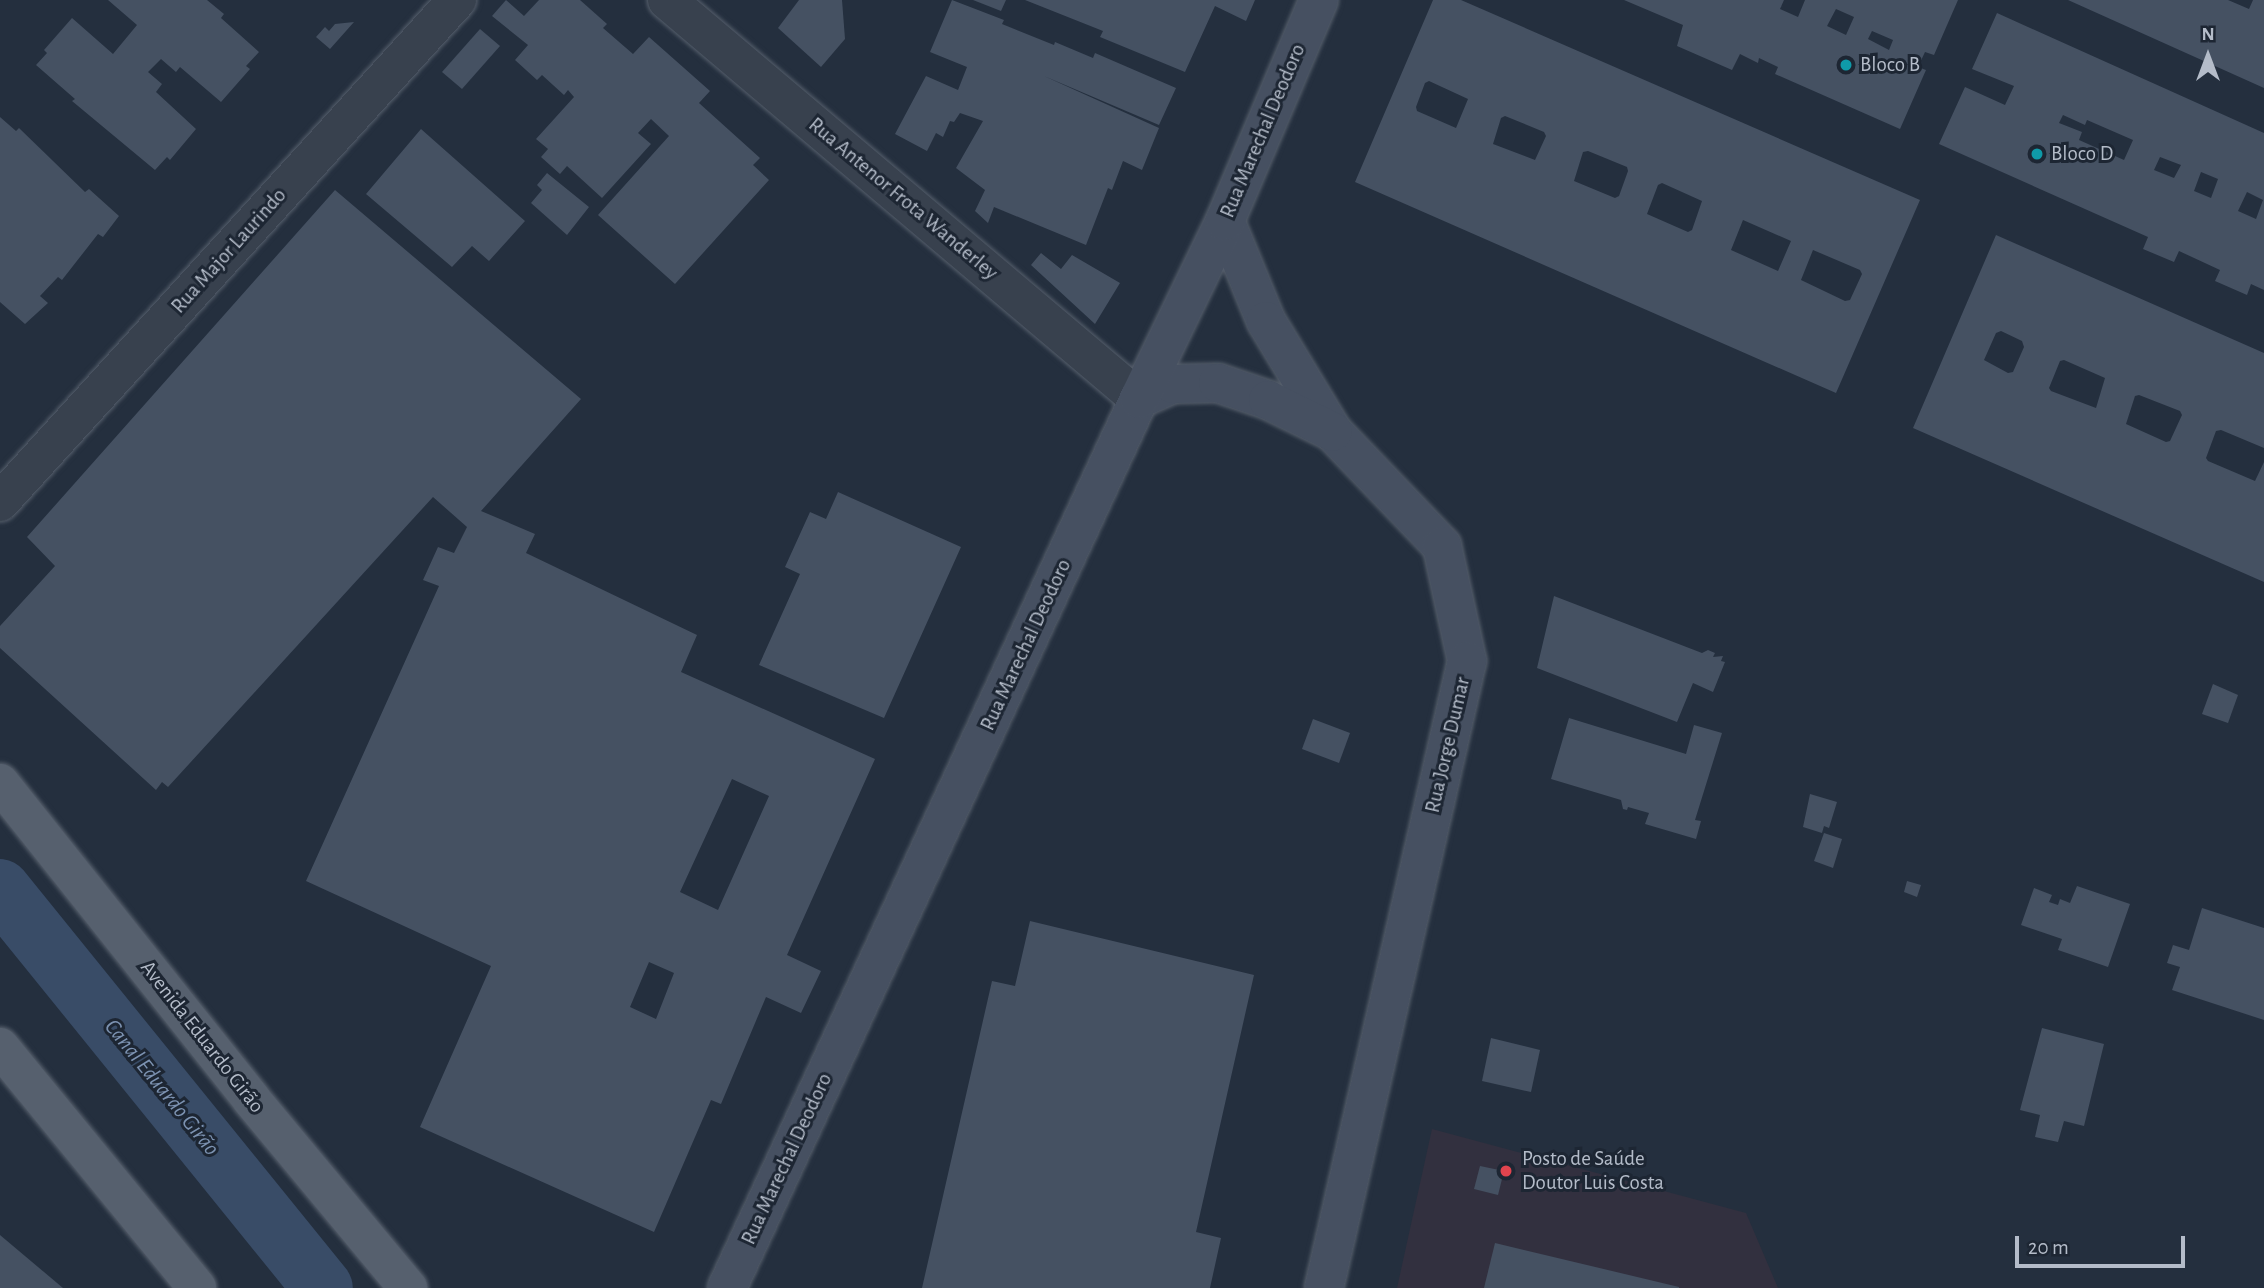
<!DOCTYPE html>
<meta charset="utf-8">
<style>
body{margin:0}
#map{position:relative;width:2264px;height:1288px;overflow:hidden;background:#242f3e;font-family:"Alegreya Sans",sans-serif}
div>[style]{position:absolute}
.medical>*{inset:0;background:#32303f}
.canal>*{height:60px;margin:-30px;padding:0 30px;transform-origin:30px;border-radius:30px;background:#394c67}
.building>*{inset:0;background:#455162}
.roads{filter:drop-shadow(0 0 2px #565f6c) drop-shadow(0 0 2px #565f6c)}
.street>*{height:38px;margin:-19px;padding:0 19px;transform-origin:19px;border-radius:19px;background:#38414e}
.secondary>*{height:38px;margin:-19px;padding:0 19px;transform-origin:19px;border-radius:19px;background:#465061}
.primary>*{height:38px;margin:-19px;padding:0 19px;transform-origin:19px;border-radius:19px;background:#56606e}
.dots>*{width:19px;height:19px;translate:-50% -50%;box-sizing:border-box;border:4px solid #1d2633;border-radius:50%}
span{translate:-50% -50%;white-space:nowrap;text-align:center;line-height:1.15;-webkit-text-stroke:6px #1d2633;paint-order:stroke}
.poi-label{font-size:21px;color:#b4bcc9}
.left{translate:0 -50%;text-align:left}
.street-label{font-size:21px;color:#b4bcc9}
.water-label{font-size:23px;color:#7c92b1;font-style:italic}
.north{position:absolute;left:2173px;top:21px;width:70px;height:70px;-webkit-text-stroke:5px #1d2633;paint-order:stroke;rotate:0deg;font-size:19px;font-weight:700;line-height:28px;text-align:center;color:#b4bcc9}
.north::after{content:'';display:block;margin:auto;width:24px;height:32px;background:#b4bcc9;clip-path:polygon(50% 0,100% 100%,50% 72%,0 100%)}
.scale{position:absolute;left:2015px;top:1236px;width:170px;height:32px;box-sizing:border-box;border:4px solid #b4bcc9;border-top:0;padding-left:9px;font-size:21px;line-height:24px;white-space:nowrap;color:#b4bcc9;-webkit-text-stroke:5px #1d2633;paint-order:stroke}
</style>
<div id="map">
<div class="medical">
<div style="clip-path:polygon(1432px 1129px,1746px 1213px,1778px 1288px,1397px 1288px)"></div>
</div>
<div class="canal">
<div style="left:0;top:889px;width:513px;rotate:51.01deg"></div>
</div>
<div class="building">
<div style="clip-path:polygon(108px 0,207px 0,224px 14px,221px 18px,259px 52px,246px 66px,250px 69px,221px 102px,180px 67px,176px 72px,161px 59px,148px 72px,162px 84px,156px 92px,196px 129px,170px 160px,167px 157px,155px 170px,72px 101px,75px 99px,36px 65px,47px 53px,44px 50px,72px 18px,113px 54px,137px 25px)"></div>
<div style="clip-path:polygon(506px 0,524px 16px,539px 0,580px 0,607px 24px,603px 28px,633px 54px,649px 37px,710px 91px,699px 103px,760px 158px,753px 165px,769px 180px,675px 284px,598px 215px,669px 136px,651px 119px,638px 133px,651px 144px,602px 198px,567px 166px,560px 174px,541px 157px,548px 149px,536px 139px,574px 97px,568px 90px,564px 95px,542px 75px,537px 80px,515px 60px,528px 45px,492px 16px)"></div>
<div style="clip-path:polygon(799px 0,842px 0,845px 39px,821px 67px,778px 28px)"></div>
<div style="clip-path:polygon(952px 0,1004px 20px,1002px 24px,1054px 45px,1055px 42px,1093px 58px,1095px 53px,1176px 88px,1159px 125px,1044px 76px,1159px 128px,1142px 170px,1123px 161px,1112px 190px,1108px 188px,1086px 245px,994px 207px,988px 223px,975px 211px,985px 190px,956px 168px,983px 121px,960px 113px,954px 122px,950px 121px,943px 137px,936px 133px,927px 151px,895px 134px,926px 76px,958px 90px,967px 67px,930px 52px)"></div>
<div style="clip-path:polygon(973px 0,1006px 0,1001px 11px)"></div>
<div style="clip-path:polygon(1025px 0,1255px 0,1246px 21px,1215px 6px,1185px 72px,1100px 37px,1103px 31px)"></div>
<div style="clip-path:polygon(evenodd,1433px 0,1461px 0,1920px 200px,1836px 393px,1355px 182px,1433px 0,1429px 81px,1468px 99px,1456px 128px,1417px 111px,1416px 107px,1425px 83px,1429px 81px,1433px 0,1505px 116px,1544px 132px,1546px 136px,1535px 160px,1493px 144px,1501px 118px,1505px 116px,1433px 0,1588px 151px,1627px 167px,1628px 171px,1619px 196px,1615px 198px,1574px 181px,1583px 152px,1588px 151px,1433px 0,1662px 183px,1702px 201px,1692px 230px,1688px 232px,1647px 214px,1658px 185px,1662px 183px,1433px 0,1743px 220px,1791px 241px,1778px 271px,1731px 250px,1743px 220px,1433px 0,1813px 250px,1860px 270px,1862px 274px,1850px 300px,1845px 301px,1801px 280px,1813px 250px)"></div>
<div style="clip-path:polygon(evenodd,1624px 0,1784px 0,1780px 9px,1798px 17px,1805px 0,1958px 0,1934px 55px,1925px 52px,1918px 67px,1926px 70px,1900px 129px,1775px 74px,1778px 67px,1759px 58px,1758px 63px,1740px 54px,1732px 70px,1677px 46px,1683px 25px,1624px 0,1836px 9px,1854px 17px,1846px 35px,1827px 26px,1836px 9px,1624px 0,1872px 31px,1893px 40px,1889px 50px,1868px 39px,1872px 31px)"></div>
<div style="clip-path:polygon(2068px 0,2228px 0,2249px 9px,2253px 0,2264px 0,2264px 88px)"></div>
<div style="clip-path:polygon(evenodd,1997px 13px,2264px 133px,2264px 290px,2251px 284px,2247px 295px,2215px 281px,2220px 270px,2179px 251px,2174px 262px,2143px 249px,2148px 237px,1939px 144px,1965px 87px,2005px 105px,2014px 86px,1972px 69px,1997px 13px,2063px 115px,2085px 125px,2087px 120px,2133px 140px,2124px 160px,2079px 140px,2082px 132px,2059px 123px,2063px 115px,1997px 13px,2160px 157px,2181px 165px,2174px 178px,2154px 170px,2160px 157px,1997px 13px,2201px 172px,2218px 179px,2211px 198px,2194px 191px,2201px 172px,1997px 13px,2247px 192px,2263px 200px,2256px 219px,2238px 211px,2247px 192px)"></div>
<div style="clip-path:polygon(354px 22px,330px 49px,316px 37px,325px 27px,329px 31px,335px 24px)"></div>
<div style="clip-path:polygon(480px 29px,500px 46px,462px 89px,442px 72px)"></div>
<div style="clip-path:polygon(0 117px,16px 131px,19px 128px,85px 192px,89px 189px,119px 216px,103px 237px,98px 234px,62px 280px,58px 277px,40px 296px,48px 303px,25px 324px,0 302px)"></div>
<div style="clip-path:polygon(421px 129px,525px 221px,489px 261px,472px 246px,452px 267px,366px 194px)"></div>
<div style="clip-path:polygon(547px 173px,589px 207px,567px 235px,531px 203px,542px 190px,537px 185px)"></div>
<div style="clip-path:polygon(evenodd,335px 190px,581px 399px,481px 511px,535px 534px,526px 553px,697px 635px,681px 672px,875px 759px,787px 955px,821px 971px,801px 1013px,766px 997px,721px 1104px,711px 1100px,654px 1232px,420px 1127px,491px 966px,306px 881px,439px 586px,423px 580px,438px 547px,454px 553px,467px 527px,433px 497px,168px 787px,162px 782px,156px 790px,0 648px,0 626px,55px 566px,27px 537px,335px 190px,732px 779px,769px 796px,718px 910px,680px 892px,732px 779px,335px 190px,649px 962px,674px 973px,656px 1019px,630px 1007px,649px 962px)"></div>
<div style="clip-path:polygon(evenodd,1996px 235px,2264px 353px,2264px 448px,2221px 430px,2216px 431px,2206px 458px,2208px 461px,2255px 481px,2264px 462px,2264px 582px,1913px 428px,1996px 235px,2001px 331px,2022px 341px,2024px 347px,2013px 372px,2008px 373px,1984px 360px,1996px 333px,2001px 331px,1996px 235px,2064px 360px,2105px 378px,2096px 408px,2051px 391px,2049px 388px,2060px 361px,2064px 360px,1996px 235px,2139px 395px,2180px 411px,2182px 415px,2170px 441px,2166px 442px,2126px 424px,2135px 396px,2139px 395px)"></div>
<div style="clip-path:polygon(1041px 253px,1061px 269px,1072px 255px,1120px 283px,1095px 324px,1031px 265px)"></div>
<div style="clip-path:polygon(838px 492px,961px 547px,884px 718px,759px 665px,800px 574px,785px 567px,810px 512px,826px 519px)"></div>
<div style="clip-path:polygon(1554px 596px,1702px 653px,1708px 650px,1715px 653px,1713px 657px,1723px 656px,1721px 661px,1725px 662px,1713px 692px,1693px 683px,1677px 722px,1537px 668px)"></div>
<div style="clip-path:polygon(2213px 684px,2238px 695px,2228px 723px,2202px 714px)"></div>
<div style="clip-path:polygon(1569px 718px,1686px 754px,1694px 725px,1722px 733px,1695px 820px,1701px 821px,1696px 839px,1645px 824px,1649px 813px,1628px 807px,1627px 810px,1623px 809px,1621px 800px,1551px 779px)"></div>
<div style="clip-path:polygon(1313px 719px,1350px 733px,1339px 763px,1302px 749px)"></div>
<div style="clip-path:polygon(1810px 794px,1837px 802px,1829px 828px,1824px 826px,1822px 833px,1803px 827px)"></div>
<div style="clip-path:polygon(1824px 833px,1842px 839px,1833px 868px,1814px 861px)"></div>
<div style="clip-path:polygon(1907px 881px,1921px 885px,1917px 897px,1904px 892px)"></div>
<div style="clip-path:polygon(2077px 886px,2130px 904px,2108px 967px,2058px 950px,2062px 939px,2021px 925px,2034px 888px,2052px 895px,2049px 902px,2058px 905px,2060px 899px,2070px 903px)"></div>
<div style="clip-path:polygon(2202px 908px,2264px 928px,2264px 1020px,2172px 990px,2180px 967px,2167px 963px,2173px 945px,2189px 950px)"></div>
<div style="clip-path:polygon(1030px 921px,1254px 975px,1196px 1232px,1221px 1238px,1210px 1288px,922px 1288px,992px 981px,1015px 986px)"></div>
<div style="clip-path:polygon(2042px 1028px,2104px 1044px,2084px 1126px,2064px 1121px,2058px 1142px,2035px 1137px,2040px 1115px,2020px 1110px)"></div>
<div style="clip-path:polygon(1491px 1038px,1540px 1050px,1531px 1092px,1482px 1081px)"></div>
<div style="clip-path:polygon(1480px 1166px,1504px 1171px,1498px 1195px,1474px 1189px)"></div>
<div style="clip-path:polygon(0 1235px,63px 1288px,0 1288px)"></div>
<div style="clip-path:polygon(1495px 1243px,1679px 1287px,1679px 1288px,1484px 1288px)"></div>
</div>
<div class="roads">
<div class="street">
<div style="left:667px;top:0;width:618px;rotate:40.21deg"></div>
<div style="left:0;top:502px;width:679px;rotate:-47.69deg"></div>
</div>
<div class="secondary">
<div style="left:1225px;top:221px;width:108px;rotate:67.7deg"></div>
<div style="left:1266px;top:321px;width:130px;rotate:58.9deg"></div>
<div style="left:1333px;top:432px;width:158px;rotate:46.3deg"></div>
<div style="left:1442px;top:546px;width:118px;rotate:77.7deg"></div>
<div style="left:1467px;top:661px;width:643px;rotate:102.85deg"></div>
<div style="left:1139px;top:399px;width:37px;rotate:-24deg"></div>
<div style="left:1173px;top:384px;width:45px;rotate:-1.3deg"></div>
<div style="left:1218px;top:383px;width:53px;rotate:18.8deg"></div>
<div style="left:1268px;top:400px;width:72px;rotate:26.2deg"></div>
<div style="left:727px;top:1288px;width:980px;rotate:-65.14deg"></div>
<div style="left:1139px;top:399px;width:198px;rotate:-64.2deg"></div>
<div style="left:1225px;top:221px;width:240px;rotate:-67deg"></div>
</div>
<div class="primary">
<div style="left:0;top:783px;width:404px;rotate:51.5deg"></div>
<div style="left:251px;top:1099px;width:246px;rotate:50.3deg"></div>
<div style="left:0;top:1047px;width:311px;rotate:50.7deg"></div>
</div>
</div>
<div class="dots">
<div style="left:1846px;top:65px;background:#0f9aa8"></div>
<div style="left:2037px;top:154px;background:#0f9aa8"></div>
<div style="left:1506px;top:1171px;background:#e0444e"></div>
</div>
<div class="poi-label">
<span class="left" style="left:1860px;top:65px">Bloco B</span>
<span class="left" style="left:2051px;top:154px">Bloco D</span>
<span class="left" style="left:1522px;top:1171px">Posto de Saúde<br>Doutor Luis Costa</span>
</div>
<div class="street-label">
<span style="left:1263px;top:131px;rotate:-67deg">Rua Marechal Deodoro</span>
<span style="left:903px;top:199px;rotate:40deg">Rua Antenor Frota Wanderley</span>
<span style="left:229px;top:251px;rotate:-48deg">Rua Major Laurindo</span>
<span style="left:1026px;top:645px;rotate:-65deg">Rua Marechal Deodoro</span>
<span style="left:1448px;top:745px;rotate:-77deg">Rua Jorge Dumar</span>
<span style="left:202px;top:1037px;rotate:52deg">Avenida Eduardo Girão</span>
<span style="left:787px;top:1159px;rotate:-65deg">Rua Marechal Deodoro</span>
</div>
<div class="water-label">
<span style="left:161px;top:1088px;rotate:51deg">Canal Eduardo Girão</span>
</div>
<div class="north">N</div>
<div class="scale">20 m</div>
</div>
